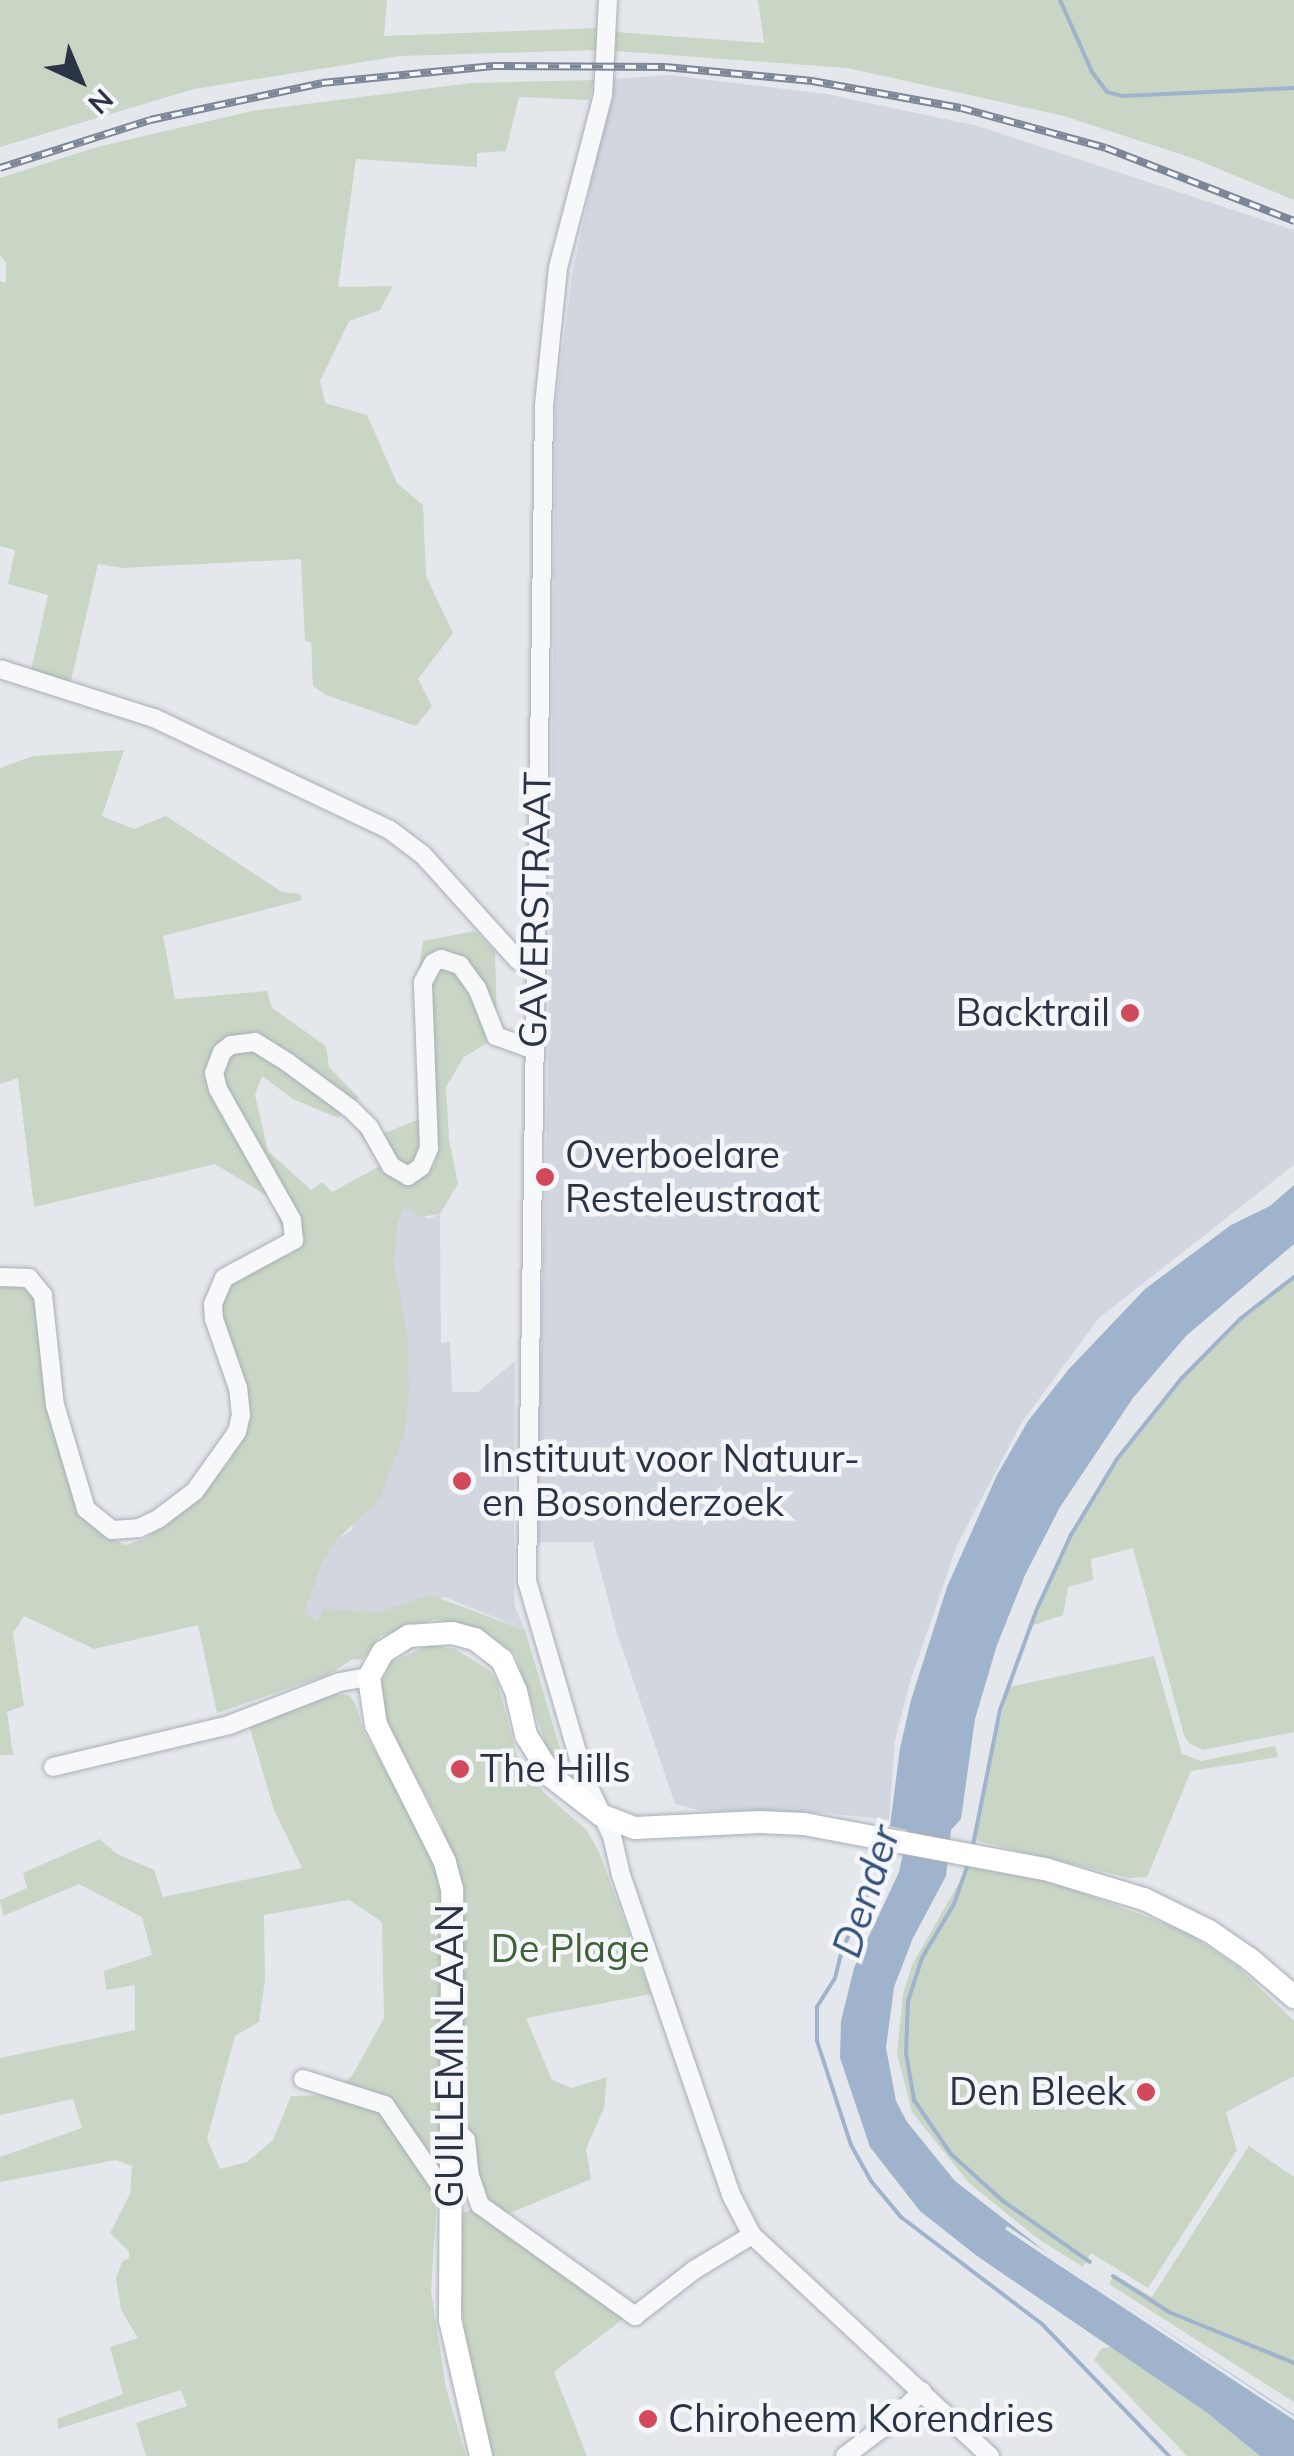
<!DOCTYPE html>
<style>
body{margin:0}
#map{position:relative;width:1294px;height:2456px;overflow:hidden;background:#e4e7ec;font-family:Mulish,sans-serif}
div>[style]{position:absolute}
.built>*{inset:0;background:#d2d6de}
.green>*{inset:0;background:#c9d6c5}
.water>*{inset:0;background:#9fb4cc}
.pier>*{inset:0;background:#e4e7ec}
.stream>*{height:4px;margin:-2px;padding:0 2px;transform-origin:2px;border-radius:2px;background:#9fb4cc}
.roads{filter:drop-shadow(0 0 2px #a9aeb7) drop-shadow(0 0 2px #a9aeb7)}
.minor>*{height:18px;margin:-9px;padding:0 9px;transform-origin:9px;border-radius:9px;background:#f7f8fa}
.major>*{height:22px;margin:-11px;padding:0 11px;transform-origin:11px;border-radius:11px;background:#fff}
.rail>*{height:8px;margin-top:-4px;transform-origin:0;background:repeating-linear-gradient(90deg,#f4f6f9 0 11px,#7d8696 0 22px);box-sizing:border-box;border-block:2px solid #7d8696}
.dots>*{width:28px;height:28px;translate:-50% -50%;box-sizing:border-box;border:5px solid #f4f6f9;border-radius:50%}
span{translate:-50% -50%;white-space:nowrap;text-align:center;line-height:1.15;-webkit-text-stroke:9px #f4f6f9;paint-order:stroke}
.street-label{font-size:38px;color:#2b3445}
.poi-label{font-size:38px;color:#2b3445}
.right{translate:-100% -50%;text-align:right}
.left{translate:0 -50%;text-align:left}
.park-label{font-size:38px;color:#3f6138}
.water-label{font-size:40px;color:#34527a;font-style:italic}
.north{position:absolute;left:30px;top:30px;width:100px;height:100px;-webkit-text-stroke:8px #f4f6f9;paint-order:stroke;rotate:136deg;font-size:28px;font-weight:700;line-height:40px;text-align:center;color:#2b3445}
.north::after{content:'';display:block;margin:auto;width:35px;height:45px;background:#2b3445;clip-path:polygon(50% 0,100% 100%,50% 72%,0 100%)}
</style>
<div id="map">
<div class="built">
<div style="clip-path:polygon(669px 75px,826px 94px,978px 126px,1294px 230px,1294px 1165px,1099px 1318px,1022px 1422px,957px 1545px,909px 1685px,895px 1740px,889px 1820px,828px 1813px,699px 1810px,675px 1804px,616px 1630px,593px 1542px,536px 1542px,548px 1077px,556px 404px,572px 275px,613px 79px)"></div>
<div style="clip-path:polygon(405px 1205px,429px 1219px,440px 1214px,441px 1343px,450px 1342px,452px 1392px,478px 1392px,515px 1361px,514px 1587px,515px 1608px,525px 1630px,445px 1597px,377px 1613px,336px 1613px,319px 1620px,304px 1613px,323px 1561px,338px 1538px,352px 1530px,397px 1288px,394px 1262px,398px 1222px)"></div>
</div>
<div class="green">
<div style="clip-path:polygon(0 0,387px 0,384px 36px,598px 28px,597px 50px,400px 56px,194px 89px,0 147px)"></div>
<div style="clip-path:polygon(758px 0,1294px 0,1294px 200px,1195px 159px,1064px 116px,847px 68px,616px 51px,616px 32px,764px 43px)"></div>
<div style="clip-path:polygon(594px 80px,589px 100px,519px 97px,506px 151px,477px 153px,477px 167px,356px 159px,338px 287px,393px 286px,380px 310px,349px 321px,320px 381px,325px 403px,367px 415px,397px 483px,423px 505px,426px 576px,453px 633px,418px 679px,432px 706px,416px 726px,326px 695px,313px 686px,311px 642px,305px 641px,301px 559px,123px 568px,98px 564px,70px 685px,30px 675px,48px 595px,8px 584px,15px 550px,0 546px,0 281px,6px 283px,6px 262px,0 255px,0 178px,97px 147px,252px 111px,471px 83px)"></div>
<div style="clip-path:polygon(124px 750px,102px 816px,134px 829px,166px 816px,282px 892px,300px 894px,302px 900px,163px 936px,175px 999px,267px 991px,272px 1008px,326px 1046px,329px 1067px,359px 1098px,338px 1118px,293px 1099px,262px 1076px,255px 1095px,268px 1151px,311px 1190px,322px 1182px,332px 1192px,380px 1166px,355px 1125px,385px 1133px,419px 1119px,418px 1163px,433px 1168px,437px 1154px,418px 975px,423px 941px,475px 931px,495px 951px,497px 1028px,487px 1043px,464px 1057px,446px 1087px,449px 1139px,458px 1184px,440px 1214px,420px 1217px,405px 1206px,398px 1222px,394px 1262px,408px 1340px,409px 1393px,404px 1434px,379px 1501px,338px 1538px,323px 1561px,304px 1613px,318px 1620px,324px 1608px,376px 1613px,431px 1595px,525px 1630px,565px 1765px,561px 1768px,547px 1748px,515px 1654px,487px 1633px,436px 1619px,380px 1636px,362px 1660px,353px 1659px,328px 1675px,217px 1713px,198px 1625px,94px 1649px,24px 1616px,13px 1633px,24px 1706px,7px 1712px,13px 1755px,0 1755px,0 1285px,18px 1286px,34px 1293px,52px 1417px,78px 1513px,101px 1533px,125px 1545px,145px 1539px,172px 1520px,228px 1464px,245px 1428px,216px 1314px,223px 1292px,235px 1278px,290px 1254px,299px 1243px,300px 1227px,283px 1232px,271px 1198px,215px 1164px,34px 1207px,18px 1078px,0 1084px,0 768px,33px 756px)"></div>
<div style="clip-path:polygon(1294px 1277px,1294px 1732px,1203px 1750px,1189px 1743px,1184px 1735px,1133px 1548px,1091px 1559px,1093px 1580px,1068px 1587px,1063px 1615px,1031px 1626px,1071px 1535px,1117px 1459px,1182px 1378px,1240px 1319px)"></div>
<div style="clip-path:polygon(evenodd,430px 1645px,455px 1649px,489px 1670px,497px 1681px,517px 1755px,545px 1794px,586px 1829px,599px 1852px,651px 1994px,526px 2018px,552px 2080px,572px 2088px,607px 2077px,604px 2108px,586px 2149px,591px 2179px,510px 2213px,498px 2214px,485px 2204px,467px 2120px,459px 2105px,443px 2103px,431px 2291px,446px 2388px,466px 2456px,146px 2456px,136px 2423px,187px 2406px,181px 2390px,58px 2429px,57px 2419px,123px 2394px,110px 2347px,138px 2338px,121px 2310px,116px 2278px,122px 2262px,129px 2258px,129px 2251px,110px 2233px,130px 2194px,132px 2166px,116px 2160px,0 2182px,0 2157px,82px 2128px,73px 2099px,0 2115px,0 2058px,135px 2030px,135px 1985px,106px 1990px,104px 1971px,152px 1955px,142px 1917px,79px 1884px,3px 1916px,0 1900px,27px 1888px,23px 1873px,100px 1839px,117px 1854px,154px 1870px,163px 1897px,302px 1868px,274px 1810px,248px 1722px,331px 1694px,349px 1695px,355px 1703px,365px 1735px,420px 1829px,461px 1883px,440px 1821px,390px 1730px,382px 1703px,382px 1682px,391px 1662px,430px 1645px,349px 1900px,382px 1922px,384px 2018px,352px 2076px,329px 2095px,291px 2096px,273px 2140px,247px 2162px,220px 2169px,207px 2139px,235px 2036px,259px 2022px,265px 1980px,264px 1915px,349px 1900px)"></div>
<div style="clip-path:polygon(1154px 1656px,1182px 1754px,1201px 1761px,1275px 1746px,1278px 1757px,1191px 1771px,1147px 1877px,1129px 1878px,974px 1840px,986px 1773px,1009px 1687px)"></div>
<div style="clip-path:polygon(968px 1867px,1056px 1883px,1185px 1931px,1238px 1967px,1294px 2021px,1294px 2076px,1226px 2112px,1237px 2150px,1148px 2288px,1091px 2253px,1083px 2267px,1037px 2238px,969px 2183px,912px 2112px,897px 2054px,903px 1994px,912px 1965px)"></div>
<div style="clip-path:polygon(1249px 2146px,1294px 2177px,1294px 2402px,1109px 2284px,1114px 2275px,1152px 2297px)"></div>
<div style="clip-path:polygon(476px 2209px,624px 2318px,554px 2372px,587px 2456px,491px 2456px,470px 2378px,462px 2311px,462px 2213px)"></div>
<div style="clip-path:polygon(1111px 2347px,1206px 2412px,1260px 2456px,1187px 2456px,1094px 2360px,1102px 2348px)"></div>
</div>
<div class="water">
<div style="clip-path:polygon(1294px 1185px,1294px 1244px,1186px 1336px,1133px 1398px,1060px 1507px,1025px 1575px,997px 1645px,975px 1719px,961px 1819px,951px 1830px,946px 1876px,913px 1938px,894px 1987px,886px 2048px,896px 2101px,907px 2122px,955px 2181px,1050px 2255px,1294px 2415px,1294px 2456px,1260px 2456px,1206px 2412px,977px 2256px,920px 2211px,870px 2147px,840px 2058px,841px 2021px,854px 1968px,899px 1872px,908px 1830px,890px 1826px,900px 1748px,911px 1700px,947px 1587px,997px 1475px,1028px 1421px,1069px 1369px,1145px 1289px,1231px 1225px,1270px 1206px)"></div>
</div>
<div class="pier">
<div style="clip-path:polygon(1007px 2226px,1294px 2416px,1294px 2420px,1042px 2254px,1005px 2229px)"></div>
</div>
<div class="stream">
<div style="left:1060px;top:0;width:79px;rotate:66deg"></div>
<div style="left:1092px;top:72px;width:25px;rotate:53deg"></div>
<div style="left:1107px;top:92px;width:16px;rotate:14deg"></div>
<div style="left:1123px;top:96px;width:171px;rotate:-2.7deg"></div>
<div style="left:973px;top:1845px;width:138px;rotate:-78.7deg"></div>
<div style="left:1000px;top:1710px;width:105px;rotate:-70deg"></div>
<div style="left:1036px;top:1611px;width:84px;rotate:-65.3deg"></div>
<div style="left:1071px;top:1535px;width:89px;rotate:-58.8deg"></div>
<div style="left:1117px;top:1459px;width:104px;rotate:-51.3deg"></div>
<div style="left:1182px;top:1378px;width:83px;rotate:-45.5deg"></div>
<div style="left:1240px;top:1319px;width:68px;rotate:-37.9deg"></div>
<div style="left:968px;top:1864px;width:42px;rotate:109.3deg"></div>
<div style="left:954px;top:1904px;width:63px;rotate:120.7deg"></div>
<div style="left:922px;top:1958px;width:45px;rotate:108deg"></div>
<div style="left:908px;top:2001px;width:52px;rotate:92.2deg"></div>
<div style="left:906px;top:2053px;width:48px;rotate:80.3deg"></div>
<div style="left:914px;top:2100px;width:65px;rotate:55.6deg"></div>
<div style="left:951px;top:2154px;width:70px;rotate:42.1deg"></div>
<div style="left:1003px;top:2201px;width:106px;rotate:35deg"></div>
<div style="left:873px;top:1883px;width:74px;rotate:114.8deg"></div>
<div style="left:842px;top:1950px;width:29px;rotate:104deg"></div>
<div style="left:835px;top:1978px;width:34px;rotate:122deg"></div>
<div style="left:817px;top:2007px;width:34px;rotate:90deg"></div>
<div style="left:817px;top:2041px;width:109px;rotate:71.9deg"></div>
<div style="left:851px;top:2145px;width:41px;rotate:60.9deg"></div>
<div style="left:871px;top:2181px;width:47px;rotate:50.2deg"></div>
<div style="left:901px;top:2217px;width:177px;rotate:37.2deg"></div>
<div style="left:1042px;top:2324px;width:183px;rotate:46.1deg"></div>
<div style="left:1113px;top:2276px;width:67px;rotate:32.7deg"></div>
<div style="left:1169px;top:2312px;width:135px;rotate:22.2deg"></div>
</div>
<div class="roads">
<div class="minor">
<div style="left:608px;top:0;width:95px;rotate:93deg"></div>
<div style="left:603px;top:95px;width:179px;rotate:104.6deg"></div>
<div style="left:558px;top:268px;width:140px;rotate:95.8deg"></div>
<div style="left:544px;top:407px;width:1174px;rotate:90.83deg"></div>
<div style="left:527px;top:1581px;width:206px;rotate:73.7deg"></div>
<div style="left:585px;top:1779px;width:63px;rotate:64.7deg"></div>
<div style="left:612px;top:1836px;width:40px;rotate:77deg"></div>
<div style="left:621px;top:1875px;width:338px;rotate:71deg"></div>
<div style="left:731px;top:2195px;width:45px;rotate:62.3deg"></div>
<div style="left:752px;top:2235px;width:325px;rotate:42.9deg"></div>
<div style="left:0;top:669px;width:162px;rotate:17.7deg"></div>
<div style="left:154px;top:718px;width:261px;rotate:25.4deg"></div>
<div style="left:390px;top:830px;width:41px;rotate:37.1deg"></div>
<div style="left:423px;top:855px;width:142px;rotate:47.9deg"></div>
<div style="left:518px;top:960px;width:20px;rotate:27deg"></div>
<div style="left:0;top:1277px;width:29px;rotate:2deg"></div>
<div style="left:29px;top:1278px;width:22px;rotate:51deg"></div>
<div style="left:43px;top:1295px;width:111px;rotate:83.8deg"></div>
<div style="left:55px;top:1405px;width:109px;rotate:73.4deg"></div>
<div style="left:86px;top:1509px;width:33px;rotate:39deg"></div>
<div style="left:112px;top:1530px;width:27px;rotate:-4deg"></div>
<div style="left:139px;top:1528px;width:21px;rotate:-25deg"></div>
<div style="left:158px;top:1519px;width:46px;rotate:-37.1deg"></div>
<div style="left:195px;top:1491px;width:72px;rotate:-54.6deg"></div>
<div style="left:237px;top:1432px;width:17px;rotate:-77deg"></div>
<div style="left:241px;top:1415px;width:27px;rotate:-96deg"></div>
<div style="left:238px;top:1388px;width:73px;rotate:-109.2deg"></div>
<div style="left:214px;top:1319px;width:15px;rotate:-94deg"></div>
<div style="left:213px;top:1304px;width:28px;rotate:-67deg"></div>
<div style="left:224px;top:1278px;width:80px;rotate:-28.5deg"></div>
<div style="left:294px;top:1240px;width:20px;rotate:-96deg"></div>
<div style="left:292px;top:1220px;width:150px;rotate:-119.5deg"></div>
<div style="left:218px;top:1089px;width:16px;rotate:-104deg"></div>
<div style="left:214px;top:1073px;width:22px;rotate:-69deg"></div>
<div style="left:222px;top:1052px;width:11px;rotate:-38deg"></div>
<div style="left:231px;top:1045px;width:24px;rotate:-7deg"></div>
<div style="left:255px;top:1042px;width:38px;rotate:32deg"></div>
<div style="left:287px;top:1062px;width:79px;rotate:36.3deg"></div>
<div style="left:351px;top:1109px;width:25px;rotate:45deg"></div>
<div style="left:369px;top:1127px;width:45px;rotate:60.6deg"></div>
<div style="left:391px;top:1166px;width:20px;rotate:30deg"></div>
<div style="left:408px;top:1176px;width:16px;rotate:-35deg"></div>
<div style="left:421px;top:1167px;width:21px;rotate:-67deg"></div>
<div style="left:429px;top:1148px;width:166px;rotate:-92.1deg"></div>
<div style="left:423px;top:982px;width:21px;rotate:-62deg"></div>
<div style="left:433px;top:963px;width:9px;rotate:-27deg"></div>
<div style="left:441px;top:959px;width:20px;rotate:18deg"></div>
<div style="left:460px;top:965px;width:29px;rotate:54deg"></div>
<div style="left:477px;top:988px;width:52px;rotate:68.4deg"></div>
<div style="left:496px;top:1036px;width:40px;rotate:20.2deg"></div>
<div style="left:53px;top:1767px;width:181px;rotate:-13.4deg"></div>
<div style="left:229px;top:1725px;width:119px;rotate:-21.2deg"></div>
<div style="left:340px;top:1682px;width:29px;rotate:-10deg"></div>
<div style="left:303px;top:2079px;width:86px;rotate:17.6deg"></div>
<div style="left:385px;top:2105px;width:112px;rotate:55.6deg"></div>
<div style="left:449px;top:2122px;width:25px;rotate:47deg"></div>
<div style="left:466px;top:2140px;width:36px;rotate:84deg"></div>
<div style="left:470px;top:2176px;width:31px;rotate:71deg"></div>
<div style="left:480px;top:2205px;width:191px;rotate:35.6deg"></div>
<div style="left:635px;top:2316px;width:75px;rotate:-37.9deg"></div>
<div style="left:694px;top:2270px;width:68px;rotate:-31.1deg"></div>
<div style="left:845px;top:2456px;width:60px;rotate:-36.9deg"></div>
<div style="left:893px;top:2420px;width:41px;rotate:-45deg"></div>
</div>
<div class="major">
<div style="left:481px;top:2456px;width:139px;rotate:-102.8deg"></div>
<div style="left:450px;top:2320px;width:431px;rotate:-89.7deg"></div>
<div style="left:452px;top:1889px;width:28px;rotate:-105deg"></div>
<div style="left:445px;top:1862px;width:153px;rotate:-116.7deg"></div>
<div style="left:376px;top:1725px;width:49px;rotate:-98.3deg"></div>
<div style="left:369px;top:1677px;width:29px;rotate:-61deg"></div>
<div style="left:383px;top:1652px;width:31px;rotate:-32deg"></div>
<div style="left:409px;top:1636px;width:43px;rotate:-4deg"></div>
<div style="left:452px;top:1633px;width:24px;rotate:15deg"></div>
<div style="left:475px;top:1639px;width:34px;rotate:38deg"></div>
<div style="left:502px;top:1660px;width:34px;rotate:66deg"></div>
<div style="left:516px;top:1691px;width:45px;rotate:77.2deg"></div>
<div style="left:526px;top:1735px;width:49px;rotate:58.2deg"></div>
<div style="left:552px;top:1777px;width:62px;rotate:37.8deg"></div>
<div style="left:601px;top:1815px;width:36px;rotate:21deg"></div>
<div style="left:635px;top:1828px;width:125px;rotate:-2.7deg"></div>
<div style="left:760px;top:1822px;width:44px;rotate:2.6deg"></div>
<div style="left:804px;top:1824px;width:245px;rotate:10.6deg"></div>
<div style="left:1045px;top:1869px;width:103px;rotate:16.9deg"></div>
<div style="left:1144px;top:1899px;width:72px;rotate:26.2deg"></div>
<div style="left:1209px;top:1931px;width:51px;rotate:34.6deg"></div>
<div style="left:1251px;top:1960px;width:57px;rotate:40.7deg"></div>
</div>
</div>
<div class="rail">
<div style="left:0;top:168px;width:157px;rotate:-17.7deg"></div>
<div style="left:150px;top:120px;width:176px;rotate:-12.1deg"></div>
<div style="left:322px;top:83px;width:172px;rotate:-5.7deg"></div>
<div style="left:493px;top:66px;width:172px;rotate:0.3deg"></div>
<div style="left:665px;top:67px;width:148px;rotate:5.4deg"></div>
<div style="left:812px;top:81px;width:151px;rotate:10.3deg"></div>
<div style="left:961px;top:108px;width:150px;rotate:15.4deg"></div>
<div style="left:1106px;top:148px;width:202px;rotate:21.2deg"></div>
</div>
<div class="dots">
<div style="left:1130px;top:1013px;background:#d1495b"></div>
<div style="left:545px;top:1177px;background:#d1495b"></div>
<div style="left:462px;top:1481px;background:#d1495b"></div>
<div style="left:460px;top:1769px;background:#d1495b"></div>
<div style="left:1146px;top:2092px;background:#d1495b"></div>
<div style="left:648px;top:2419px;background:#d1495b"></div>
</div>
<div class="street-label">
<span style="left:535px;top:910px;rotate:-89deg">GAVERSTRAAT</span>
<span style="left:450px;top:2056px;rotate:-90deg">GUILLEMINLAAN</span>
</div>
<div class="poi-label">
<span class="right" style="left:1110px;top:1013px">Backtrail</span>
<span class="left" style="left:565px;top:1177px">Overboelare<br>Resteleustraat</span>
<span class="left" style="left:482px;top:1481px">Instituut voor Natuur-<br>en Bosonderzoek</span>
<span class="left" style="left:480px;top:1769px">The Hills</span>
<span class="right" style="left:1126px;top:2092px">Den Bleek</span>
<span class="left" style="left:668px;top:2419px">Chiroheem Korendries</span>
</div>
<div class="park-label">
<span style="left:570px;top:1949px">De Plage</span>
</div>
<div class="water-label">
<span style="left:865px;top:1891px;rotate:-72deg">Dender</span>
</div>
<div class="north">N</div>
</div>
